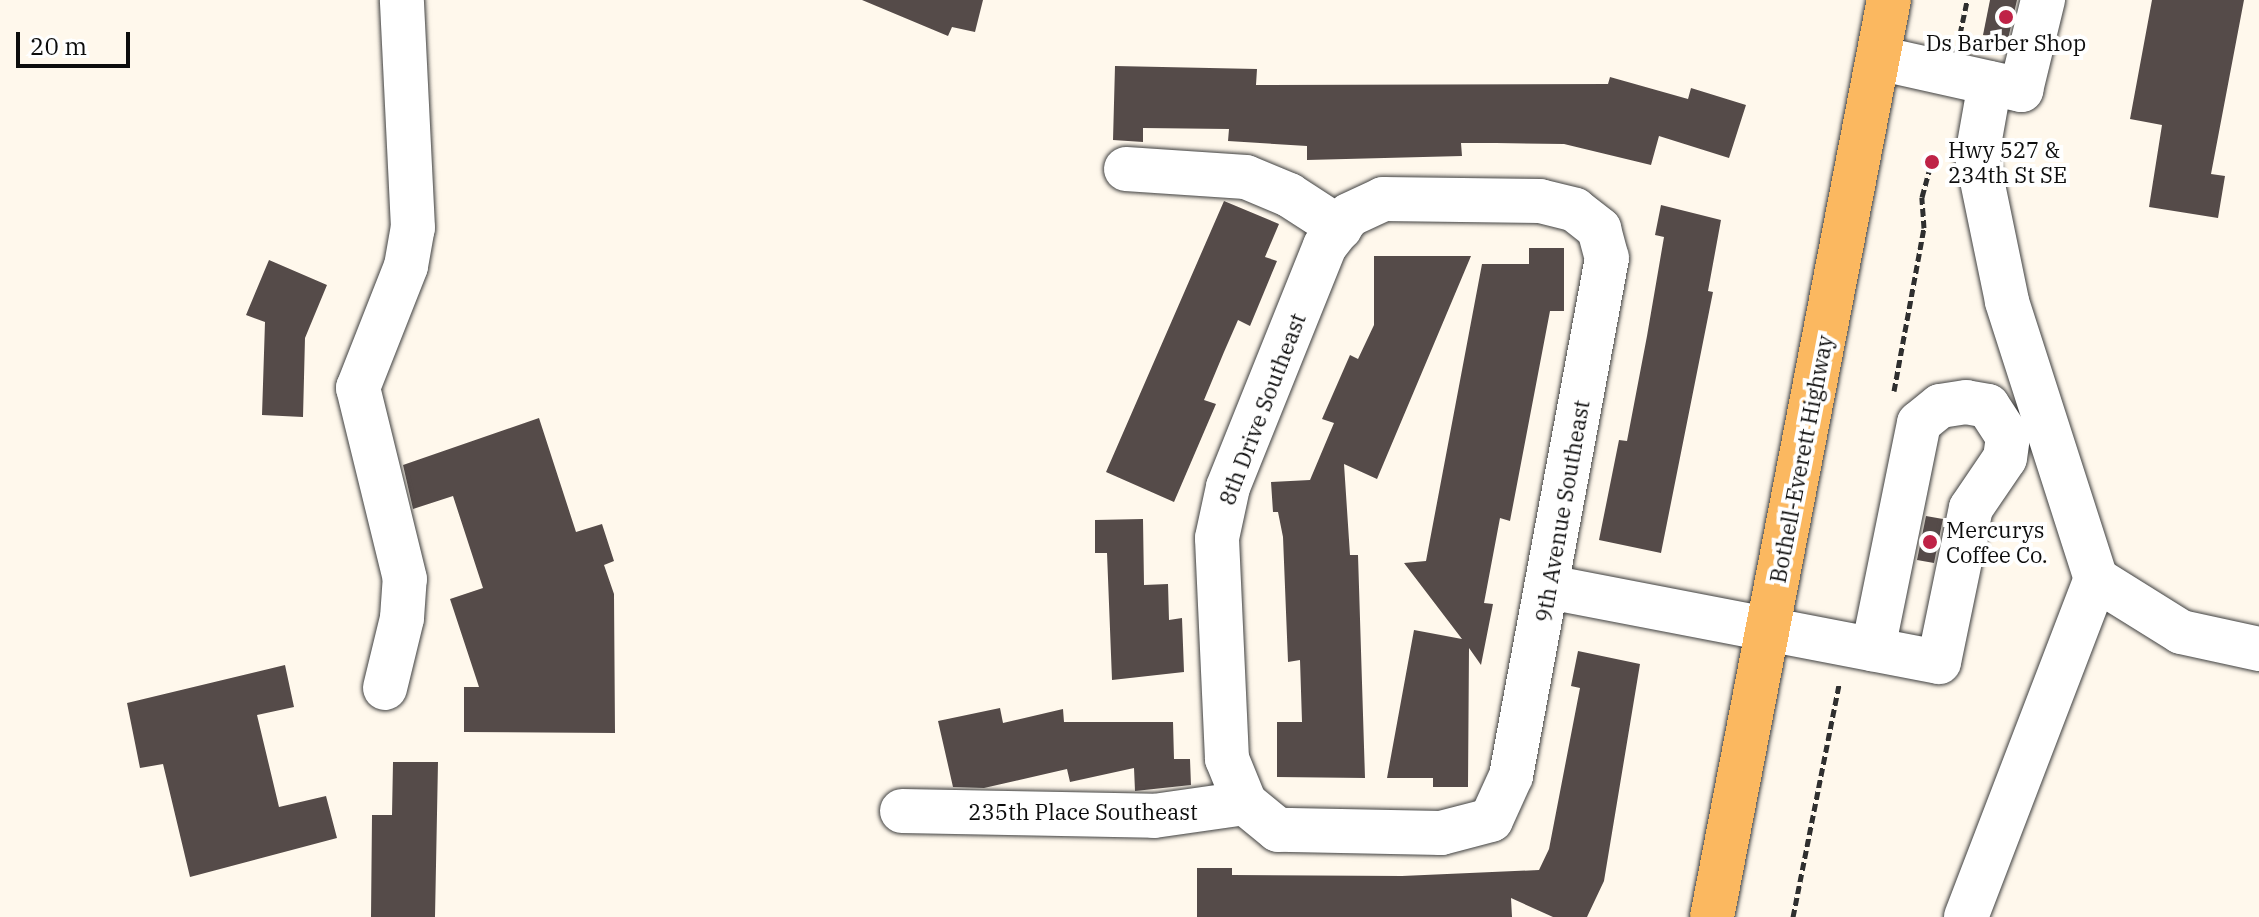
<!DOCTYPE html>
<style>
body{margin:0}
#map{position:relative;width:2259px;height:917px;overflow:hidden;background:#fff8ec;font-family:"IBM Plex Serif",serif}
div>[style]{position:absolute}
.building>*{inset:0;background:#554b49}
.path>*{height:5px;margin-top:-2.5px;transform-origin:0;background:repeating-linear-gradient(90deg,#2f2f2f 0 8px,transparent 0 12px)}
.roads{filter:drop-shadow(0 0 2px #404040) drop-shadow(0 0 2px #404040)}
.minor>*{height:44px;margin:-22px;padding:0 22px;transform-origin:22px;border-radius:22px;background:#fff}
.major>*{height:44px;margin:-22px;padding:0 22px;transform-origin:22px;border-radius:22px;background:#fbb860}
.dots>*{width:22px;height:22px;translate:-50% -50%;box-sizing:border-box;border:4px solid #fff;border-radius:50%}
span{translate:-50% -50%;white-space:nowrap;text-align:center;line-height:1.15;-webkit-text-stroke:8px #fff;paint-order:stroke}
.poi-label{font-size:22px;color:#0d0d0d}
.left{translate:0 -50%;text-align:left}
.street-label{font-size:22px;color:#0d0d0d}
.scale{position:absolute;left:16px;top:32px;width:114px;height:36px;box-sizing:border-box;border:4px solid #0d0d0d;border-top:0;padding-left:10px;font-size:24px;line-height:28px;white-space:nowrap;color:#0d0d0d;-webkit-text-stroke:6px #fff;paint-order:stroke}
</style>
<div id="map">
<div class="building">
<div style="clip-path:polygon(862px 0,983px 0,975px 32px,952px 27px,948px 36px)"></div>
<div style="clip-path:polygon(1990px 0,2017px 0,2008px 39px,1983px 35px)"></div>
<div style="clip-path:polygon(2152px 0,2244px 0,2211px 174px,2225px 176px,2218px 218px,2149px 207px,2162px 125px,2130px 119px)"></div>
<div style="clip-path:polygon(1115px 66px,1257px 69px,1256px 85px,1608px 84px,1610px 77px,1688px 99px,1691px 88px,1746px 105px,1729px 158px,1659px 136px,1651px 165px,1564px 144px,1496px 143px,1461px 143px,1462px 156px,1307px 160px,1307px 146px,1228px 141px,1229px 129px,1143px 128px,1143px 142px,1113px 140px)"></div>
<div style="clip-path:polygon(1224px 201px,1279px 224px,1265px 257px,1277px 261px,1250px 326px,1238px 320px,1224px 352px,1204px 400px,1216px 404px,1174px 502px,1106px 472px)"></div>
<div style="clip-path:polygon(1661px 205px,1721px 220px,1708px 291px,1713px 292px,1661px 553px,1599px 540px,1619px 440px,1627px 441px,1647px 336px,1664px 237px,1655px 235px)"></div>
<div style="clip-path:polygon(1529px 248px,1564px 248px,1564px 311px,1550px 311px,1510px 521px,1500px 518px,1484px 603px,1493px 604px,1481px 665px,1469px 648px,1468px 787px,1433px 787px,1433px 778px,1387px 778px,1414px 630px,1462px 639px,1404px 563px,1426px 561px,1482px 264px,1529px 264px)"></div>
<div style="clip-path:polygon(1374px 256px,1471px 256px,1377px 479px,1344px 464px,1350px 555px,1358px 555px,1365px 778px,1277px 777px,1277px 722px,1302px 722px,1300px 660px,1288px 662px,1283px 537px,1278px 512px,1273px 512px,1271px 482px,1310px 480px,1334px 423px,1322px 419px,1350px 355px,1358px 359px,1374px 325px)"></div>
<div style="clip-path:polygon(269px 260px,327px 285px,305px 338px,303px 417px,262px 415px,265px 322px,246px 315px)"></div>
<div style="clip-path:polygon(539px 418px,576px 532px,602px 524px,614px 561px,604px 565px,614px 594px,615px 733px,464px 732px,464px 687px,479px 687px,450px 599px,483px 588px,453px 496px,413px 509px,403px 465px)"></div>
<div style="clip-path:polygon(1926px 516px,1943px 519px,1934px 563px,1917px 560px)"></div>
<div style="clip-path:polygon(1143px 519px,1144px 585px,1168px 584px,1169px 620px,1182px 618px,1184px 672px,1112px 680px,1107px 553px,1095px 553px,1095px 520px)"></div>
<div style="clip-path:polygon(1578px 651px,1640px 664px,1604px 881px,1587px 917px,1553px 917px,1511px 898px,1512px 917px,1197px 917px,1197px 868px,1232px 868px,1232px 875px,1402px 876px,1539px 870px,1549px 849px,1580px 688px,1571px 686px)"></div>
<div style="clip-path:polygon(285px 665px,294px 707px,257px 715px,279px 807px,326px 796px,337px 838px,190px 877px,163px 764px,140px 768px,127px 703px)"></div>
<div style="clip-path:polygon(1000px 708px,1003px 723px,1063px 709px,1064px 722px,1173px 722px,1174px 759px,1190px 759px,1191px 785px,1135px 791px,1134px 768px,1070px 782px,1067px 769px,984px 788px,953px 787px,938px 721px)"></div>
<div style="clip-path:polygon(393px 762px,438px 762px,435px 917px,371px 917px,372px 815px,392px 815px)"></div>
</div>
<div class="path">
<div style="left:1960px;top:34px;width:35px;rotate:-78deg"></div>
<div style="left:1894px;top:391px;width:166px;rotate:-79.6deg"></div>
<div style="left:1924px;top:228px;width:31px;rotate:-94deg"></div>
<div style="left:1922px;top:197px;width:46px;rotate:-74.7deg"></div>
<div style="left:1793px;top:917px;width:237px;rotate:-78.8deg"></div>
</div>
<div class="roads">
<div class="minor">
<div style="left:1878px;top:58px;width:147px;rotate:12.6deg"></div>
<div style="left:2021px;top:90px;width:93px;rotate:-76.3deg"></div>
<div style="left:1126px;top:169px;width:120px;rotate:3.8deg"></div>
<div style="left:1246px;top:177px;width:47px;rotate:22.7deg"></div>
<div style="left:1289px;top:195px;width:61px;rotate:32.9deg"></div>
<div style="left:1383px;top:199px;width:157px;rotate:0.7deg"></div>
<div style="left:1540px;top:201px;width:36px;rotate:14deg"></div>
<div style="left:1575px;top:210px;width:31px;rotate:38deg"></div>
<div style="left:1599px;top:229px;width:30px;rotate:75deg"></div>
<div style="left:1607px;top:258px;width:527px;rotate:100.5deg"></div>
<div style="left:1511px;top:776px;width:48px;rotate:114.4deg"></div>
<div style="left:1491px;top:820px;width:52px;rotate:165.4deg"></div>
<div style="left:1441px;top:833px;width:163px;rotate:-178.9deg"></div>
<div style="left:1278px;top:830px;width:43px;rotate:-140.7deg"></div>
<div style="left:1245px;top:803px;width:48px;rotate:-112.2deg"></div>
<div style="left:1227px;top:759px;width:221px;rotate:-92.6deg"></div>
<div style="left:1217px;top:538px;width:52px;rotate:-77.8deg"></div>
<div style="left:1228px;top:487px;width:260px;rotate:-68.1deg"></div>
<div style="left:1325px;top:246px;width:39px;rotate:-52deg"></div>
<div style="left:1349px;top:215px;width:38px;rotate:-25deg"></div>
<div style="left:2096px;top:579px;width:100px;rotate:31.9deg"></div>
<div style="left:2181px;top:632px;width:80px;rotate:12.3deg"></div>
<div style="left:1549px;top:587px;width:397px;rotate:10.9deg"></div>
<div style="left:1939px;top:662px;width:157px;rotate:-78.3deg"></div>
<div style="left:1971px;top:508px;width:60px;rotate:-55.8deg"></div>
<div style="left:2005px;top:458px;width:21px;rotate:-82deg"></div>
<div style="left:2008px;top:437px;width:37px;rotate:-123deg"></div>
<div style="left:1988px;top:406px;width:22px;rotate:-170deg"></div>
<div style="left:1966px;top:402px;width:26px;rotate:171deg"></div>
<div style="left:1940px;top:406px;width:27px;rotate:141deg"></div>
<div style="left:1919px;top:423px;width:231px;rotate:101.5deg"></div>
<div style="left:385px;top:688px;width:72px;rotate:-76.3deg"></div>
<div style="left:402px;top:618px;width:39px;rotate:-86deg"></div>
<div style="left:405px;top:579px;width:197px;rotate:-103.8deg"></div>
<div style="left:358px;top:388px;width:131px;rotate:-68.5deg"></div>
<div style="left:406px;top:266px;width:39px;rotate:-80deg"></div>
<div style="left:413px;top:228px;width:228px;rotate:-92.8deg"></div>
<div style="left:902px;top:811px;width:252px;rotate:1.1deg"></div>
<div style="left:1154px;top:816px;width:92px;rotate:-8.1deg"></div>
<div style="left:1966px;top:917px;width:362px;rotate:-69deg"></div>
<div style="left:2096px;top:579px;width:292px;rotate:-107.8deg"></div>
<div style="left:2007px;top:301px;width:148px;rotate:-101.7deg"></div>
<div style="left:1977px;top:156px;width:74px;rotate:-79.9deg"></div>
</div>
<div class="major">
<div style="left:1712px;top:917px;width:934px;rotate:-79.08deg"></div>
</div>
</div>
<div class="dots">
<div style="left:2006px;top:17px;background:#bf2347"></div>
<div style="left:1932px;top:162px;background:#bf2347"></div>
<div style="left:1930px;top:542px;background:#bf2347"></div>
</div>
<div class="poi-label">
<span style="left:2006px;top:43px">Ds Barber Shop</span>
<span class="left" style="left:1948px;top:162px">Hwy 527 &amp;<br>234th St SE</span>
<span class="left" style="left:1946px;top:542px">Mercurys<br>Coffee Co.</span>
</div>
<div class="street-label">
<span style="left:1262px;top:409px;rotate:-69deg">8th Drive Southeast</span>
<span style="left:1801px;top:459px;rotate:-79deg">Bothell-Everett Highway</span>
<span style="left:1562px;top:511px;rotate:-80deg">9th Avenue Southeast</span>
<span style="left:1083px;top:812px">235th Place Southeast</span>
</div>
<div class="scale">20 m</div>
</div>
